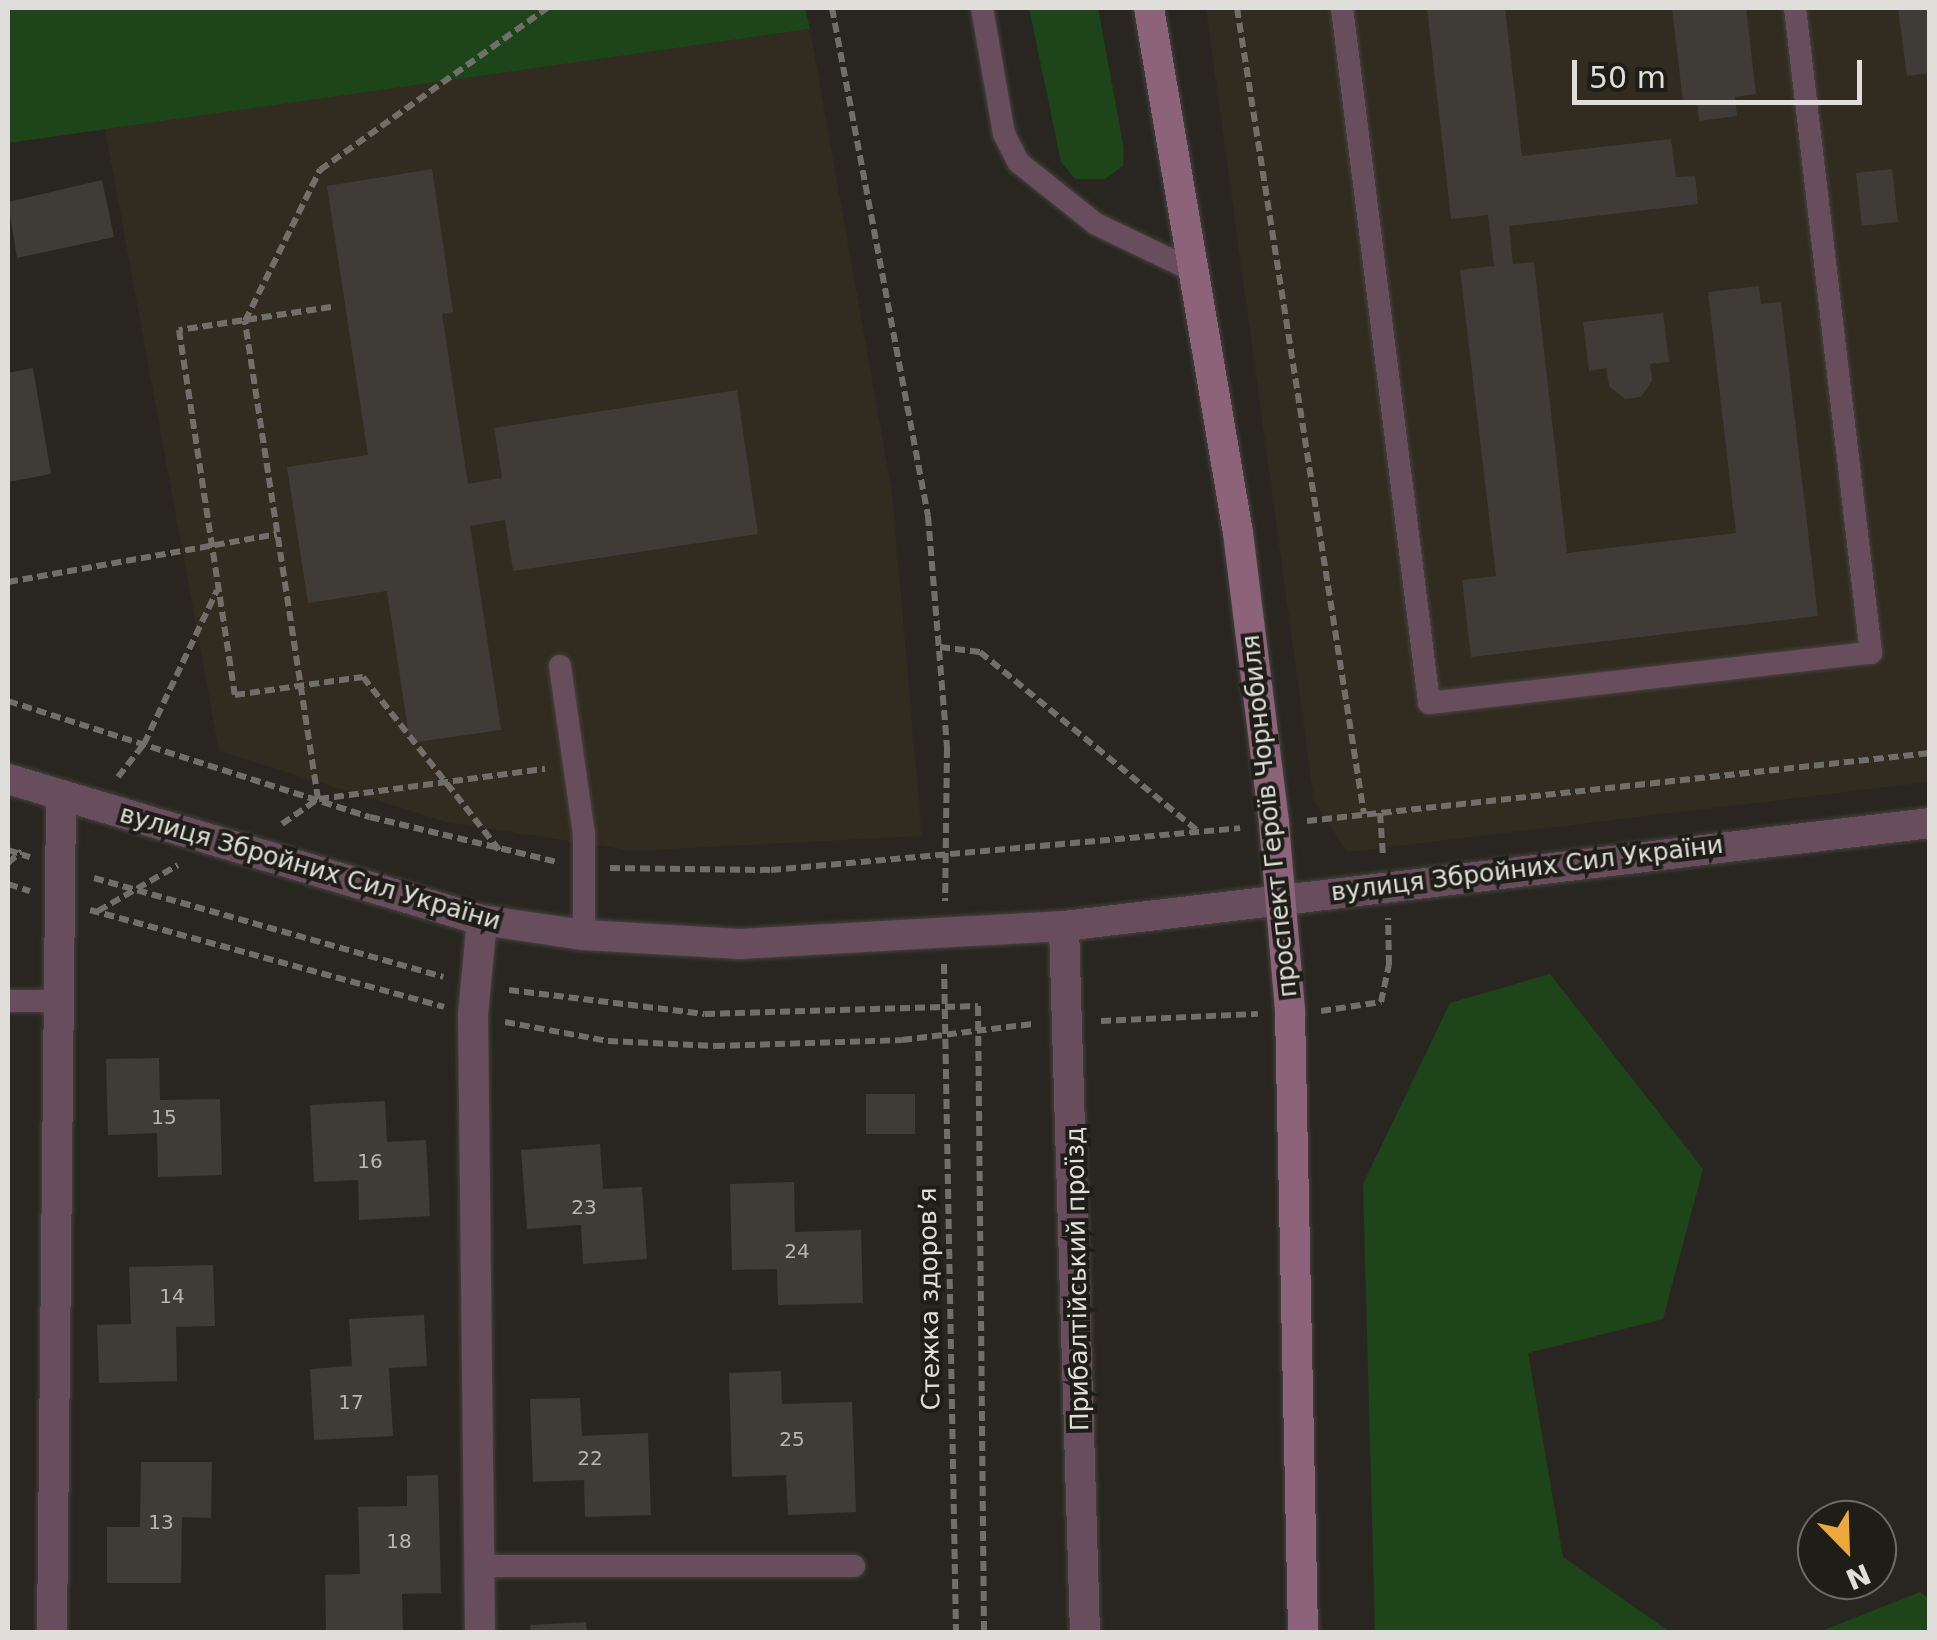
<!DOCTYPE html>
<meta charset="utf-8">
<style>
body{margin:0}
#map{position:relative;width:1937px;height:1640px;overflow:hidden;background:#292621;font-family:"DejaVu Sans",sans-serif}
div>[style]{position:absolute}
.built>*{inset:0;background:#312b20}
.green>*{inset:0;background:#1e4419}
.building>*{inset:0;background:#3f3c37}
.path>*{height:6px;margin-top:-3px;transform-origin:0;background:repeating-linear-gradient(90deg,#726f6b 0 10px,transparent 0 15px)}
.roads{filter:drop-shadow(0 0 2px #46433f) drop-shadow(0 0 2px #46433f)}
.lane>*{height:22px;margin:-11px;padding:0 11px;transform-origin:11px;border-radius:11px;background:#684d5c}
.street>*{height:30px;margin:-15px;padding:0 15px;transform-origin:15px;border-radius:15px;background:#684d5c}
.secondary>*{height:30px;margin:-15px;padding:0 15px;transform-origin:15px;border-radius:15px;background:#8c6379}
span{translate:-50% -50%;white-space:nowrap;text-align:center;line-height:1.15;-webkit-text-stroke:8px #1f1d18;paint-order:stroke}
.number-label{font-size:20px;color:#b8b6b1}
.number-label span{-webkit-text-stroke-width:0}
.street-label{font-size:25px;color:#e0deda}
.frame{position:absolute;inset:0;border:10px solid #e0deda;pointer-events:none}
.north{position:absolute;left:1797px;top:1500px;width:100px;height:100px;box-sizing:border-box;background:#1f1d18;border:2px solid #6c6a66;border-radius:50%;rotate:157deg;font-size:28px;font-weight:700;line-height:40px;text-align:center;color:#e0deda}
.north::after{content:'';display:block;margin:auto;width:35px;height:45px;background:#eda83b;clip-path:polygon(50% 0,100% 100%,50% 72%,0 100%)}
.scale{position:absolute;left:1572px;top:60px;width:290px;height:45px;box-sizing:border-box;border:5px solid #e0deda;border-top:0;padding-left:12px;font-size:30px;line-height:35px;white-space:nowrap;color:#e0deda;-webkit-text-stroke:8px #1f1d18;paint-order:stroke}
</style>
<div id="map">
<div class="built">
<div style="clip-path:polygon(1206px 8px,1929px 8px,1929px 782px,1347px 852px,1314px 801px)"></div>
<div style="clip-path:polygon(810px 29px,892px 492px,922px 836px,633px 851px,446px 822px,219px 751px,105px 129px)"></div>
</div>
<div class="green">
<div style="clip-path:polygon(8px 8px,805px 8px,810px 29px,8px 143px)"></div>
<div style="clip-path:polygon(1029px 8px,1098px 8px,1124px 149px,1123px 166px,1105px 179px,1075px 179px,1061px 162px)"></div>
<div style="clip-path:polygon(1550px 974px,1703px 1169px,1663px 1319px,1528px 1353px,1563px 1557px,1670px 1632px,1375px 1632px,1363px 1184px,1450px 1003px)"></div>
<div style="clip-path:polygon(1920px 1592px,1929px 1599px,1929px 1632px,1819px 1632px)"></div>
</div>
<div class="building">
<div style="clip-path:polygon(1427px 8px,1505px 8px,1522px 156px,1671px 139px,1676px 177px,1695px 176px,1698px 204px,1509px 226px,1513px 264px,1534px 262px,1567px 553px,1736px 533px,1708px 292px,1759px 286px,1761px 304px,1781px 302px,1818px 616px,1471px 657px,1462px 580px,1496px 576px,1460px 270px,1494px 266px,1488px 215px,1451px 219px)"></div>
<div style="clip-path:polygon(1672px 8px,1746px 8px,1756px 94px,1735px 97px,1737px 116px,1699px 121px,1697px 100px,1683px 102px)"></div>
<div style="clip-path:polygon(1898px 8px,1930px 8px,1930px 73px,1907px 76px)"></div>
<div style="clip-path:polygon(432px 169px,453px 312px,442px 314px,468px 484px,502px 478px,494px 428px,737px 390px,758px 534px,513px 571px,505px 520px,470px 526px,501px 730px,410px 743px,387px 591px,308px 603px,287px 467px,368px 455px,327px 186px)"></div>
<div style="clip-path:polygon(1892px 169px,1898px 222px,1862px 226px,1856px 173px)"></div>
<div style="clip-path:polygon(102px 180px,114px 237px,17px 258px,8px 202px)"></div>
<div style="clip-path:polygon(1663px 313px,1669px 362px,1650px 364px,1652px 381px,1641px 397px,1625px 399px,1609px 386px,1606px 368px,1589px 371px,1583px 322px)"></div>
<div style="clip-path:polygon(33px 368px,51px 474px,8px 482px,8px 373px)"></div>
<div style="clip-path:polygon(159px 1058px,160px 1100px,220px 1099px,222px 1175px,158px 1177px,157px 1133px,108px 1135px,106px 1059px)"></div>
<div style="clip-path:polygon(866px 1094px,915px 1094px,915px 1134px,866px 1134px)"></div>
<div style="clip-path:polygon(385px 1101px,387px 1142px,426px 1140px,430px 1216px,359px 1220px,358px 1180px,314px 1182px,310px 1105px)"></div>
<div style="clip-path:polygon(600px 1144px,603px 1189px,642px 1187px,647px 1259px,583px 1264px,581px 1225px,527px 1229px,521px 1150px)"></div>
<div style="clip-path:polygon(794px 1182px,795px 1232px,861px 1230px,863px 1303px,778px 1305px,777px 1269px,732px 1270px,730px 1184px)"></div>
<div style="clip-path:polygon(213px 1265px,215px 1326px,176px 1327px,177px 1381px,99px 1383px,97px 1325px,131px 1324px,129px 1267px)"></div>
<div style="clip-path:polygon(424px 1315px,427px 1366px,389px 1368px,393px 1436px,314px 1440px,310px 1369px,352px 1366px,349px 1319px)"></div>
<div style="clip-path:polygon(781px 1371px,782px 1404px,852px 1402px,856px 1512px,788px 1515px,786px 1475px,732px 1477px,729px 1373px)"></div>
<div style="clip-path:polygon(580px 1398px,582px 1436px,648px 1433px,651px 1515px,585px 1517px,584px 1480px,533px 1482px,530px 1399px)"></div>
<div style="clip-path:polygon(141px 1462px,212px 1462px,211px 1518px,182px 1517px,181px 1583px,107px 1583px,107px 1527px,140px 1527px)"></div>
<div style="clip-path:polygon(438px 1475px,441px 1593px,402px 1594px,403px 1632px,326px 1632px,325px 1575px,360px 1574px,358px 1507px,407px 1506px,407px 1476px)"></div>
<div style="clip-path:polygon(586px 1622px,587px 1632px,531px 1632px,530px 1625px)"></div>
</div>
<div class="path">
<div style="left:832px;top:8px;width:517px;rotate:79.3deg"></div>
<div style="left:928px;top:516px;width:233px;rotate:85.3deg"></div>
<div style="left:947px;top:748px;width:153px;rotate:90.7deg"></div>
<div style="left:1237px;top:8px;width:816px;rotate:81.05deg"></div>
<div style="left:331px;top:307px;width:154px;rotate:171.4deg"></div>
<div style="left:179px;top:330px;width:369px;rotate:81.3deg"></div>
<div style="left:235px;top:695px;width:129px;rotate:-8deg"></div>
<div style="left:363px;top:677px;width:221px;rotate:51.8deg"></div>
<div style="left:8px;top:582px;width:273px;rotate:-10.1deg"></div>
<div style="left:940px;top:647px;width:40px;rotate:7.1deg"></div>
<div style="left:980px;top:652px;width:282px;rotate:39.4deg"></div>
<div style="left:8px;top:701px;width:380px;rotate:17.8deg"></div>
<div style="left:370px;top:817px;width:193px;rotate:13.5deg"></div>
<div style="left:118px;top:777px;width:42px;rotate:-51.8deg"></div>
<div style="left:144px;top:744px;width:170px;rotate:-64.6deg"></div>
<div style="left:319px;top:799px;width:228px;rotate:-7.6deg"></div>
<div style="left:1380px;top:813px;width:43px;rotate:86deg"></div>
<div style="left:1307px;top:821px;width:627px;rotate:-6.23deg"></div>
<div style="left:282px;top:824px;width:44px;rotate:-34.8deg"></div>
<div style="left:318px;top:799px;width:484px;rotate:-98.7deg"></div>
<div style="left:245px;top:321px;width:169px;rotate:-63.6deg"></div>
<div style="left:320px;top:170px;width:279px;rotate:-35.5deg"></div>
<div style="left:8px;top:850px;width:23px;rotate:18deg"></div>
<div style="left:8px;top:863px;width:18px;rotate:-41deg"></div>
<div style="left:610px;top:868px;width:161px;rotate:0.7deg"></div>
<div style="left:771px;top:870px;width:471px;rotate:-5.1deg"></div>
<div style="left:94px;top:878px;width:363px;rotate:15.8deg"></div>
<div style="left:8px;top:884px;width:23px;rotate:18deg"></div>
<div style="left:90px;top:910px;width:367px;rotate:15.3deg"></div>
<div style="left:98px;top:911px;width:92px;rotate:-29.9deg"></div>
<div style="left:944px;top:964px;width:668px;rotate:88.97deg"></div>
<div style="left:509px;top:990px;width:197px;rotate:7deg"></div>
<div style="left:705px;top:1014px;width:273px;rotate:-1.7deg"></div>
<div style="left:978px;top:1006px;width:626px;rotate:89.45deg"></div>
<div style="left:1321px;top:1011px;width:61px;rotate:-8.5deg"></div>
<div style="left:1381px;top:1002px;width:38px;rotate:-78deg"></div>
<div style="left:1389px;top:965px;width:47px;rotate:-91.2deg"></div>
<div style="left:1101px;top:1021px;width:157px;rotate:-2.6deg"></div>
<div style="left:505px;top:1022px;width:105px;rotate:10.5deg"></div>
<div style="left:608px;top:1041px;width:107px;rotate:2.7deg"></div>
<div style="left:715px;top:1046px;width:187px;rotate:-1.8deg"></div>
<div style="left:902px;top:1040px;width:132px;rotate:-7deg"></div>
</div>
<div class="roads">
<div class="lane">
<div style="left:982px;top:8px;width:128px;rotate:80.1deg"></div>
<div style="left:1004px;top:134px;width:31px;rotate:63deg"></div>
<div style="left:1018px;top:162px;width:100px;rotate:38.5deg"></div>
<div style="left:1096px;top:224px;width:111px;rotate:25.6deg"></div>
<div style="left:1342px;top:8px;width:700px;rotate:82.86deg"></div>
<div style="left:1429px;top:703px;width:445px;rotate:-6.5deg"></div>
<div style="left:1871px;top:653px;width:649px;rotate:-96.72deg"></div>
<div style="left:560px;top:666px;width:171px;rotate:81.9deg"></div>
<div style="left:584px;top:835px;width:100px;rotate:90deg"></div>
<div style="left:8px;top:1001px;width:49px"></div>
<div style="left:478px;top:1566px;width:376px"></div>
</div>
<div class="street">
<div style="left:8px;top:779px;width:495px;rotate:16.6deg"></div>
<div style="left:482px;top:920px;width:103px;rotate:8.4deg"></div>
<div style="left:584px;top:935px;width:156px;rotate:3.3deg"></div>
<div style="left:740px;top:944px;width:324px;rotate:-3.2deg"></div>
<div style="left:1064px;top:926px;width:872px;rotate:-6.78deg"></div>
<div style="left:1064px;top:926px;width:706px;rotate:88.3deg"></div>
<div style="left:52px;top:1632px;width:837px;rotate:-89.38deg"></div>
<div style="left:480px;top:1632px;width:618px;rotate:-90.65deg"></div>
<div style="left:473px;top:1014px;width:94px;rotate:-84.5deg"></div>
</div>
<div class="secondary">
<div style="left:1149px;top:8px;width:532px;rotate:80.38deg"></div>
<div style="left:1238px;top:533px;width:293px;rotate:82.9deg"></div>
<div style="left:1274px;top:824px;width:189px;rotate:85.1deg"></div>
<div style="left:1290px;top:1012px;width:620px;rotate:88.8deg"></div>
</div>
</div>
<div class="number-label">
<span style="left:164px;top:1117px">15</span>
<span style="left:370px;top:1161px">16</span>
<span style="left:584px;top:1207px">23</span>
<span style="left:797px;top:1251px">24</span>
<span style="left:172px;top:1296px">14</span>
<span style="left:351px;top:1402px">17</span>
<span style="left:792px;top:1439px">25</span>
<span style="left:590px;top:1458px">22</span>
<span style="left:161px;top:1522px">13</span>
<span style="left:399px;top:1541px">18</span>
</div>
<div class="street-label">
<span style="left:1270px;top:816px;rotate:-96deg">проспект Героїв Чорнобиля</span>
<span style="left:310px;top:868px;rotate:16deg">вулиця Збройних Сил України</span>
<span style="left:1527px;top:869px;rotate:-7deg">вулиця Збройних Сил України</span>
<span style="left:1078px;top:1279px;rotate:-91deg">Прибалтійський проїзд</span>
<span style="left:930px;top:1299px;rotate:-91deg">Стежка здоров’я</span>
</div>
<div class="frame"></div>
<div class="north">N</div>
<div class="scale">50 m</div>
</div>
